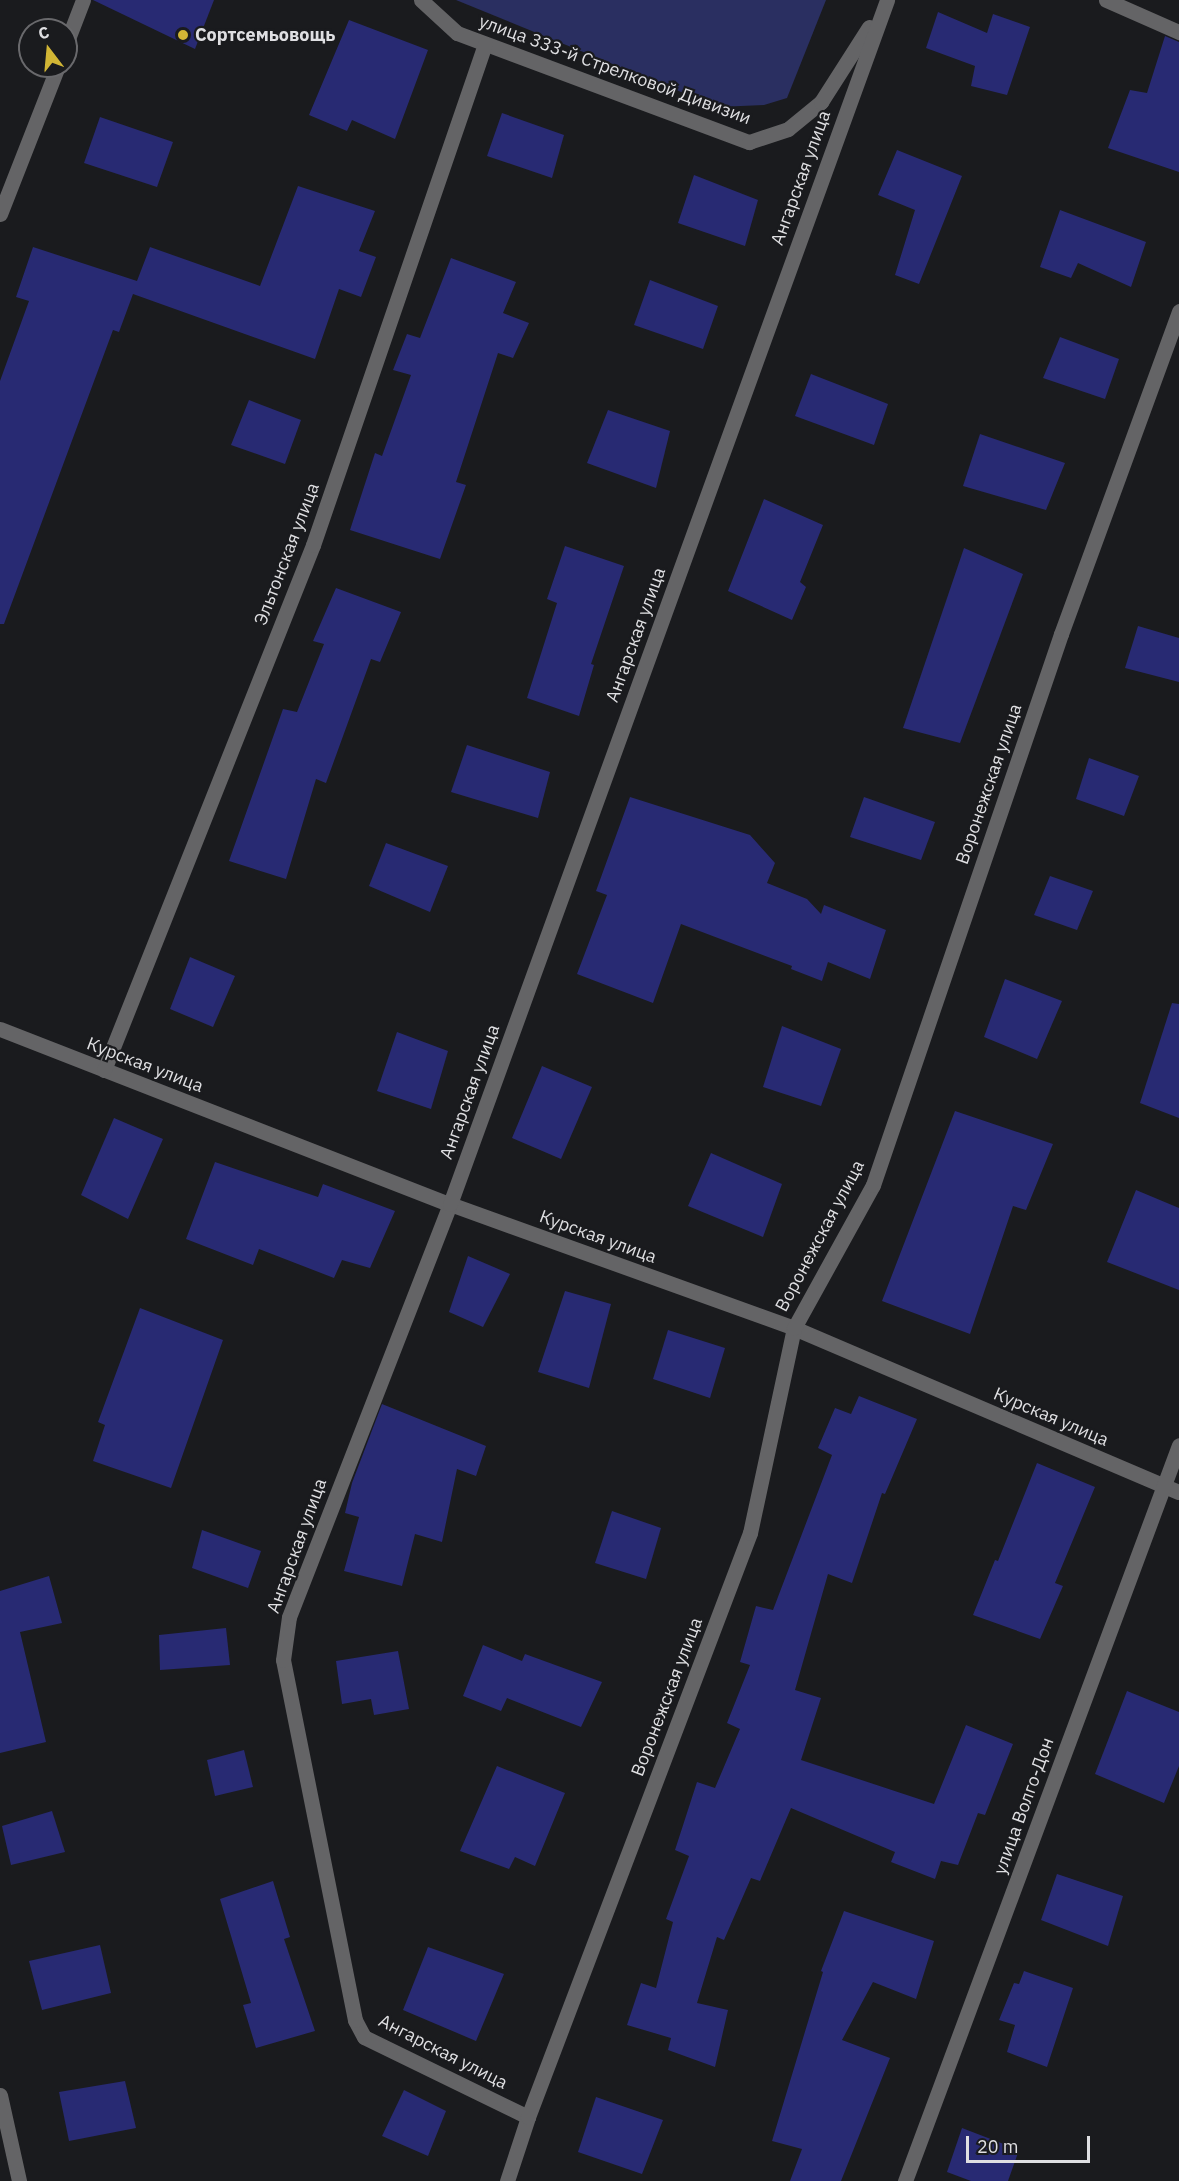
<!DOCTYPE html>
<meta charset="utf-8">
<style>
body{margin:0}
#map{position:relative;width:1179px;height:2181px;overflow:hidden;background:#1a1b1e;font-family:"IBM Plex Sans",sans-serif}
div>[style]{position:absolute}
.green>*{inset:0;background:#2a2f61}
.building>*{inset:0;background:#282a73}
.minor>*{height:15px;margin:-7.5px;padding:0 7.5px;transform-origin:7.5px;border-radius:7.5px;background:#646466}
.dots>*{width:16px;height:16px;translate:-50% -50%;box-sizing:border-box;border:3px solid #1a1b1e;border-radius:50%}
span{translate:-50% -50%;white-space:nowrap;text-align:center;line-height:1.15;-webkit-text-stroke:4.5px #1a1b1e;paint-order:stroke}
.poi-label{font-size:18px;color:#dfdfe2;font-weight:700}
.left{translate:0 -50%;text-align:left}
.street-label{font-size:18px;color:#dfdfe2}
.north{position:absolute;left:18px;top:18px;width:60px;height:60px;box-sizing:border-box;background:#1a1b1e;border:2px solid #69696c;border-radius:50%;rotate:344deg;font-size:16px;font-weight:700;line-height:24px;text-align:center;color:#dfdfe2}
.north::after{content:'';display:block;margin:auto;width:21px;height:27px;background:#d2b635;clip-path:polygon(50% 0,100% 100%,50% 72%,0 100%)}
.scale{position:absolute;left:966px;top:2136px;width:124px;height:27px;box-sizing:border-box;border:3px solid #dfdfe2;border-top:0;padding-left:8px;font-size:18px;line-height:21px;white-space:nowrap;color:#dfdfe2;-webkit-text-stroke:4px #1a1b1e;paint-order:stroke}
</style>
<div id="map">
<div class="green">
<div style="clip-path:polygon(456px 0,826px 0,787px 98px,764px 105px,718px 107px)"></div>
</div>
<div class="building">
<div style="clip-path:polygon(93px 0,214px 0,195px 49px)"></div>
<div style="clip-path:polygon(938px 12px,987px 33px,993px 14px,1030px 27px,1007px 95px,971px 86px,975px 66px,926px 48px)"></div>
<div style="clip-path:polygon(349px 20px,428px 50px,395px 139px,352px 120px,347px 131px,309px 115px)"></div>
<div style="clip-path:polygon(1165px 36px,1179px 42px,1179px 172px,1108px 148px,1130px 90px,1147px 93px)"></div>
<div style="clip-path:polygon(502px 113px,564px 135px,552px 178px,487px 156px)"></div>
<div style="clip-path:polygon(100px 117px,173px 142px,157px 187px,84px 163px)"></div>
<div style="clip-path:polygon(897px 150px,962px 176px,919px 284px,895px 275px,915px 210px,878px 195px)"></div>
<div style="clip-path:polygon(694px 175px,758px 200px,745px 246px,678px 223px)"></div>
<div style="clip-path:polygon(298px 186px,375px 211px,359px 251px,376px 257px,361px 297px,339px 289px,315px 359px,133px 294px,119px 332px,113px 330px,4px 624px,0 624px,0 381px,29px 301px,16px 297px,33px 247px,137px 281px,150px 247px,260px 286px)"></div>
<div style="clip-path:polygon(1060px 210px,1146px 242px,1131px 287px,1078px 263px,1071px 278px,1040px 267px)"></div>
<div style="clip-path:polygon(451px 258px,516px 282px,503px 313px,529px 323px,513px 358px,498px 353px,456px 482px,466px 485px,440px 559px,350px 530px,375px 453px,382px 456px,411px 375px,393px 370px,407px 334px,420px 338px)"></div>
<div style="clip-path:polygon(650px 280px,718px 306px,703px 349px,634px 325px)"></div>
<div style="clip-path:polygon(1060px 337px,1119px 359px,1105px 399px,1043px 378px)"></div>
<div style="clip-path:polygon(811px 374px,888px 404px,874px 445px,795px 416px)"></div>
<div style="clip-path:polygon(249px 400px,301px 420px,285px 464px,231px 445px)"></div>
<div style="clip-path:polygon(608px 410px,670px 431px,656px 488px,587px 463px)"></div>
<div style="clip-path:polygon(980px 434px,1065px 463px,1046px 510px,963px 486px)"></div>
<div style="clip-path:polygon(764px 499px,823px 525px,800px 582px,806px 587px,792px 620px,728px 591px)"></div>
<div style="clip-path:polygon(565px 546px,624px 566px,591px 664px,594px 665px,579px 716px,527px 698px,557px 603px,547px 599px)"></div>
<div style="clip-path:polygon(964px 548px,1023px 574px,960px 743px,903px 728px)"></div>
<div style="clip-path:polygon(336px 588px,401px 612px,380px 662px,371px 659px,326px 783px,316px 779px,286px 879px,229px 861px,283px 709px,297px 712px,324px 644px,313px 641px)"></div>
<div style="clip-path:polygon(1138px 626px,1179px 638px,1179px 682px,1125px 668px)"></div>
<div style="clip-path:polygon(467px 745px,550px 772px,538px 818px,451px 792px)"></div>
<div style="clip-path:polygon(1089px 758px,1139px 776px,1124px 816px,1076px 799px)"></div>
<div style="clip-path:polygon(630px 797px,750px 835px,775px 863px,767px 883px,807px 899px,821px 914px,824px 905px,886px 930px,870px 979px,828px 962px,822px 981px,791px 969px,792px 966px,681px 924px,653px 1003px,577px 974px,607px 895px,596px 891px)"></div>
<div style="clip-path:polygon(864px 797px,935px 822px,921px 860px,850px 837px)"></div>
<div style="clip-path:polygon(386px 843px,448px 866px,430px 912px,369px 886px)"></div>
<div style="clip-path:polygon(1050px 876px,1093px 891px,1077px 930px,1034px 915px)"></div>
<div style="clip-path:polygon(190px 957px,235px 976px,213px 1027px,170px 1009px)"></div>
<div style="clip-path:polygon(1005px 979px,1062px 1001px,1037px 1059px,984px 1037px)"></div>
<div style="clip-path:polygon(1172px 1003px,1179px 1004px,1179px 1118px,1140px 1103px)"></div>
<div style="clip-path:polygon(782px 1026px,841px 1049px,821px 1106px,763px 1087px)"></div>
<div style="clip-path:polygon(397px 1032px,448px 1051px,431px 1109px,377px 1091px)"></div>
<div style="clip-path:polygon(542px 1066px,592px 1087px,561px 1159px,512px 1138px)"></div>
<div style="clip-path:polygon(955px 1111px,1053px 1144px,1026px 1210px,1013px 1206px,970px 1334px,882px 1301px)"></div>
<div style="clip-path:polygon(114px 1118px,163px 1139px,128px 1219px,81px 1195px)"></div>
<div style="clip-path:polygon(711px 1153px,782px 1184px,763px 1237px,688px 1206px)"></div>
<div style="clip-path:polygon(215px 1162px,318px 1197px,323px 1184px,395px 1211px,370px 1268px,342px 1260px,334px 1278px,259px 1249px,253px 1265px,186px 1239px)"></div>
<div style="clip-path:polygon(1136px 1190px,1179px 1208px,1179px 1290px,1107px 1262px)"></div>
<div style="clip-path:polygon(468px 1256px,510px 1274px,483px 1327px,449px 1312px)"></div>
<div style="clip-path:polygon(565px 1291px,611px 1304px,589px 1388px,538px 1372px)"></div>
<div style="clip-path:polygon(140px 1308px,223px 1340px,171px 1488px,93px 1461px,105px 1425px,98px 1422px)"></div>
<div style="clip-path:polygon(668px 1330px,725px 1348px,710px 1398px,653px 1379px)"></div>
<div style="clip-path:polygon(859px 1396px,917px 1419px,885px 1494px,882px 1493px,852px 1583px,828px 1574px,795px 1690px,821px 1698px,801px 1760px,934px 1804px,966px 1725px,1013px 1744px,985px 1815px,978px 1813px,958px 1865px,941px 1861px,935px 1879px,891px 1862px,895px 1852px,791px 1808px,760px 1881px,751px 1878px,724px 1940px,717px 1937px,697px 2003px,728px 2010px,715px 2067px,668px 2050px,671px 2038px,627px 2025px,641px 1983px,656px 1988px,673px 1922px,666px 1919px,689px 1856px,675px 1850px,697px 1782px,715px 1788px,740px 1729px,727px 1723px,750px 1665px,740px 1662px,756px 1606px,773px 1610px,832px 1455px,818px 1448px,835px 1408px,851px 1414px)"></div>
<div style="clip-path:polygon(382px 1404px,486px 1446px,476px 1476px,457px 1469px,442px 1542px,415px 1534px,402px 1586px,344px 1571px,359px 1517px,345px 1513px,352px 1483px)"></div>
<div style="clip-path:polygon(1037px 1463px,1095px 1487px,1055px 1583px,1063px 1586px,1040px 1639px,973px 1615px,995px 1560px,998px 1561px)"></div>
<div style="clip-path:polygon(612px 1511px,661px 1528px,646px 1579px,595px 1563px)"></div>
<div style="clip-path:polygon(202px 1530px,261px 1551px,248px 1588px,192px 1568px)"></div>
<div style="clip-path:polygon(49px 1576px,62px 1623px,20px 1632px,46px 1742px,0 1753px,0 1591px)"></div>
<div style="clip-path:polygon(226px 1628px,230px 1665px,160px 1670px,159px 1635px)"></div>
<div style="clip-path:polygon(483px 1645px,522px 1661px,525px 1654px,602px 1682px,581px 1727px,507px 1698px,501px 1711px,463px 1696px)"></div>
<div style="clip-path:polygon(398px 1651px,409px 1709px,374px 1715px,371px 1699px,342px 1704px,336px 1661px)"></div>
<div style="clip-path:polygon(1127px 1691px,1179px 1712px,1179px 1766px,1164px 1803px,1095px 1774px)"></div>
<div style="clip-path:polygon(244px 1750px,253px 1787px,215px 1796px,207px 1760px)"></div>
<div style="clip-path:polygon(497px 1766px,565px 1793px,535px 1866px,515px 1857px,509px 1869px,460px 1851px)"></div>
<div style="clip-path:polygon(52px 1811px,65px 1852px,11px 1865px,2px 1826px)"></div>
<div style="clip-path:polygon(1057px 1874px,1123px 1896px,1108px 1946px,1041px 1920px)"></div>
<div style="clip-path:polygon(273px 1881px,290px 1937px,284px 1939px,315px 2031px,256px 2048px,243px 2005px,251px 2003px,220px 1899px)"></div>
<div style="clip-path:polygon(844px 1911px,934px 1941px,916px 1999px,873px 1982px,842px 2040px,890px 2058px,841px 2181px,790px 2181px,802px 2149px,772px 2141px,823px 1972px,821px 1971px)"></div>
<div style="clip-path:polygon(100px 1945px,111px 1993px,42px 2010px,29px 1961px)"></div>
<div style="clip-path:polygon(428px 1947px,504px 1974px,476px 2041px,403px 2010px)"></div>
<div style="clip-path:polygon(1024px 1971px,1073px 1988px,1047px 2067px,1007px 2052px,1015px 2025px,999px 2020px,1014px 1983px,1019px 1984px)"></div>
<div style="clip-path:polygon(125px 2081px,136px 2128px,69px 2141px,59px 2092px)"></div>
<div style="clip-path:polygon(404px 2090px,446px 2111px,428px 2156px,382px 2136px)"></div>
<div style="clip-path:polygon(596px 2097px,663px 2120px,642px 2174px,578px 2152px)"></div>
<div style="clip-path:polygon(962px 2128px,1019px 2150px,1008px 2181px,971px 2181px,947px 2172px)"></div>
</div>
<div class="minor">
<div style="left:421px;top:0;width:49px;rotate:42.5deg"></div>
<div style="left:457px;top:33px;width:312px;rotate:20.5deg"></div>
<div style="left:749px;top:142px;width:41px;rotate:-18.4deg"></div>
<div style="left:788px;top:129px;width:43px;rotate:-39.3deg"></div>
<div style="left:821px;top:102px;width:89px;rotate:-57.4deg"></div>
<div style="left:1106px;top:0;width:80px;rotate:23.7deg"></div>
<div style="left:66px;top:44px;width:47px;rotate:-68.9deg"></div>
<div style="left:0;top:214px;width:159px;rotate:-68.6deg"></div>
<div style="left:0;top:1029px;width:483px;rotate:21.3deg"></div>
<div style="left:450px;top:1204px;width:366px;rotate:19.8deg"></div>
<div style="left:794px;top:1328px;width:418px;rotate:23.1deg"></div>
<div style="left:104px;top:1070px;width:565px;rotate:-68.29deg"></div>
<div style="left:313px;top:545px;width:530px;rotate:-71.05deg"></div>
<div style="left:0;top:2095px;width:88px;rotate:77.5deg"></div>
<div style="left:528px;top:2117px;width:182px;rotate:-154deg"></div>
<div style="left:364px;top:2037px;width:19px;rotate:-118deg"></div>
<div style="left:355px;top:2020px;width:367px;rotate:-101.3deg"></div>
<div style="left:283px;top:1660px;width:43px;rotate:-82.1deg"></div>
<div style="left:289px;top:1617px;width:443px;rotate:-68.7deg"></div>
<div style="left:450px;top:1204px;width:1281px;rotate:-70.05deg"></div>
<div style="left:507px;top:2181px;width:67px;rotate:-71.8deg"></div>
<div style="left:528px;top:2117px;width:625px;rotate:-69.19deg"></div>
<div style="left:750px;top:1533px;width:210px;rotate:-77.9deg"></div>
<div style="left:794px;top:1328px;width:163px;rotate:-61.1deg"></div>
<div style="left:873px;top:1185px;width:582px;rotate:-71.16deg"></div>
<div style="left:1061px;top:634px;width:344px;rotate:-69.9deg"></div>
<div style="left:905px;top:2181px;width:785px;rotate:-69.58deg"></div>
</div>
<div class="dots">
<div style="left:183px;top:35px;background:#d2b635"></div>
</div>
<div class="poi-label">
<span class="left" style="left:195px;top:35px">Сортсемьовощь</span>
</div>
<div class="street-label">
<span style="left:615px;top:70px;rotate:20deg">улица 333-й Стрелковой Дивизии</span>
<span style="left:801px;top:178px;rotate:-70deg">Ангарская улица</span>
<span style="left:287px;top:554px;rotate:-69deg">Эльтонская улица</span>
<span style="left:636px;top:635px;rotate:-70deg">Ангарская улица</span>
<span style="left:989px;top:784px;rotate:-71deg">Воронежская улица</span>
<span style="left:145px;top:1065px;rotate:21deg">Курская улица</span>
<span style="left:470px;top:1092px;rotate:-70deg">Ангарская улица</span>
<span style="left:820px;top:1236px;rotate:-62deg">Воронежская улица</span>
<span style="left:598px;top:1237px;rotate:20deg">Курская улица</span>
<span style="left:1051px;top:1417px;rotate:23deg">Курская улица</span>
<span style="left:297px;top:1546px;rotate:-70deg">Ангарская улица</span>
<span style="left:667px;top:1697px;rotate:-69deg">Воронежская улица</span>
<span style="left:1024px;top:1806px;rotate:-70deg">улица Волго-Дон</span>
<span style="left:443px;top:2052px;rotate:27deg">Ангарская улица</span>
</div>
<div class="north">С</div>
<div class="scale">20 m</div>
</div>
